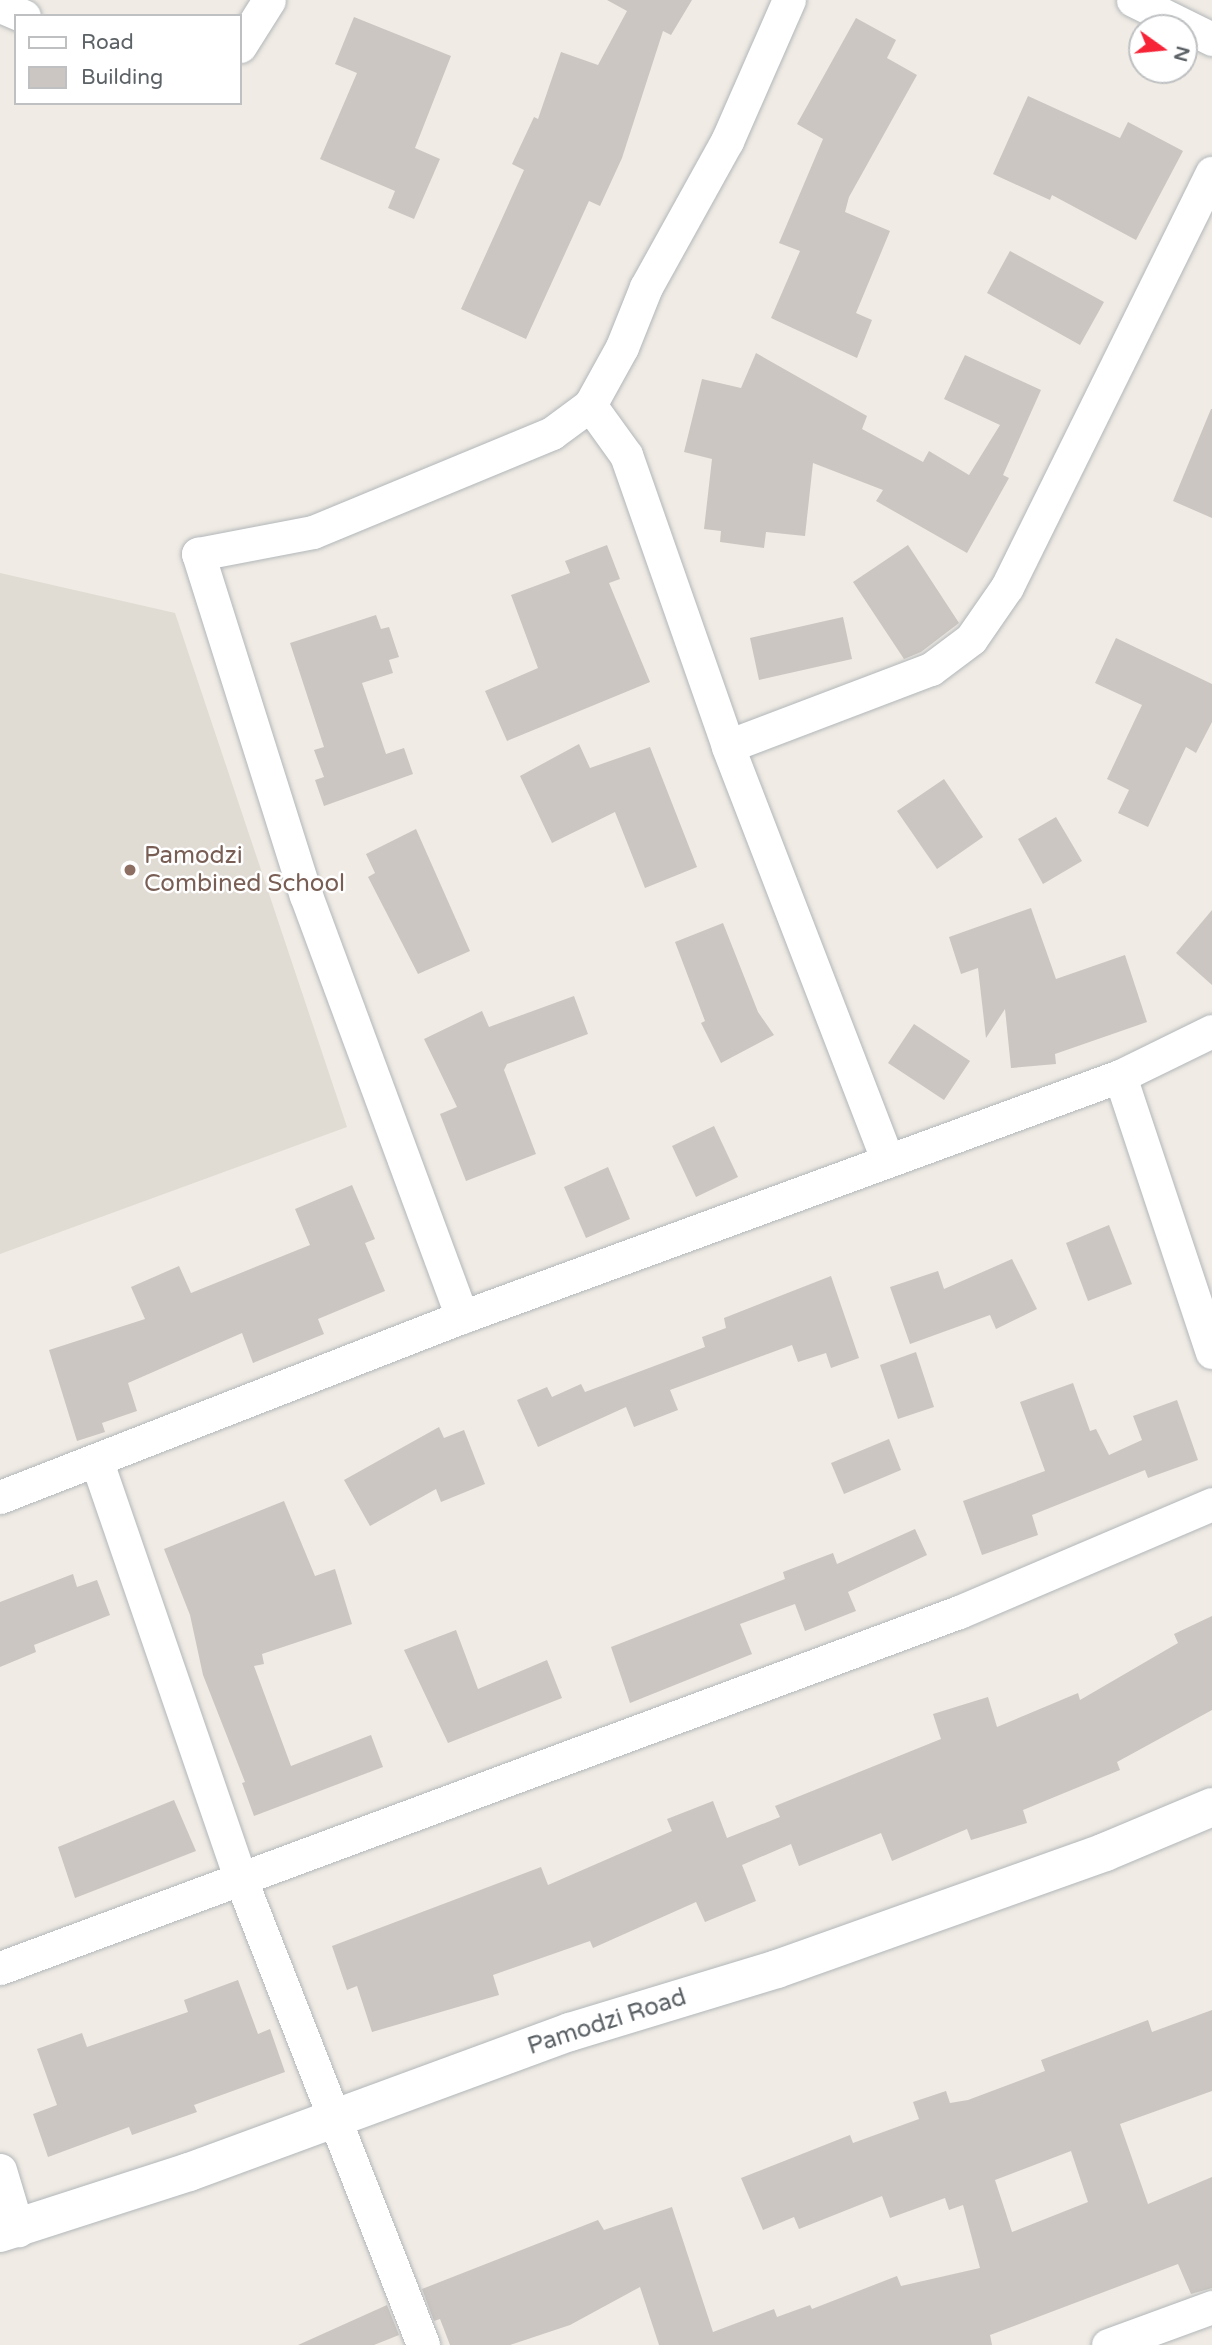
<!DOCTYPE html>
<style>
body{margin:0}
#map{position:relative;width:1212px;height:2345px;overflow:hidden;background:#f0ebe4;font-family:"Varela Round",sans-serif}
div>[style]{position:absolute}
.education>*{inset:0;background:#e0dbd3}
.building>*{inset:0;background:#cbc6c1}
.roads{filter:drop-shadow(0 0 2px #b2b7ba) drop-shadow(0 0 2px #b2b7ba)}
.minor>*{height:33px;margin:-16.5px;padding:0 16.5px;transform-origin:16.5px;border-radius:16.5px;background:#fff}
.tertiary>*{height:38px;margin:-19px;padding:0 19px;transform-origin:19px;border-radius:19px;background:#fff}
.dots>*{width:19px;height:19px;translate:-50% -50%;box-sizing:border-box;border:4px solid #fff;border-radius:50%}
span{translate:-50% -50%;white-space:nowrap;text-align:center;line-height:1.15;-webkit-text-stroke:5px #fff;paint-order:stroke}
.education-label{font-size:24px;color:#785e54}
.left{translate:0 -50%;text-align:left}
.street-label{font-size:24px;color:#5c6266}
.legend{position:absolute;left:14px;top:14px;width:228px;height:91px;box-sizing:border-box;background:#fff;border:2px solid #bec0c2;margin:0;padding:9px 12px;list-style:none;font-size:21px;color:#5c6266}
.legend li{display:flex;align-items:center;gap:14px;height:35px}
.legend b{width:35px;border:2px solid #bec0c2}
.north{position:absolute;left:1128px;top:14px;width:70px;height:70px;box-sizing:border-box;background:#fff;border:2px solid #bec0c2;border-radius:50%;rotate:105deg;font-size:19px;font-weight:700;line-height:28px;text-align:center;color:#5c6266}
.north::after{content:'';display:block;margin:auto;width:24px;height:32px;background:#f72337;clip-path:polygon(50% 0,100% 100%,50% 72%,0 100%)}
</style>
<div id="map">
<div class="education">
<div style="clip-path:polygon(0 573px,175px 613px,347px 1127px,0 1254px)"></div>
</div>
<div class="building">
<div style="clip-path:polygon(607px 0,692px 0,671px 35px,663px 31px,622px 158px,600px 206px,589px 201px,526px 339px,461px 309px,524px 170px,512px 164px,534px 117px,538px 119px,561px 52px,598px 65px,627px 11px)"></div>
<div style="clip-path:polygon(354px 17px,451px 56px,415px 148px,440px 159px,414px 219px,388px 208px,395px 191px,320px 159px,357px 73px,335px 64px)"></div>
<div style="clip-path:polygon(856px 18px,896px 40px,887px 58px,917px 75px,849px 197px,845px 212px,890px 231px,856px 313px,872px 320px,857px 358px,771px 318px,800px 251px,779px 243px,823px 139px,797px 124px)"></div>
<div style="clip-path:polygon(1028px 96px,1120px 138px,1128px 122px,1183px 151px,1136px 240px,1052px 195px,1050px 200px,993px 174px)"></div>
<div style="clip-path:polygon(1010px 251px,1104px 302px,1080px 345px,987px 293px)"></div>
<div style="clip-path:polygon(756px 353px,867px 416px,862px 429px,923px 462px,929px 451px,969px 475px,1000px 425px,944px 399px,965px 355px,1041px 390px,1003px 475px,1009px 478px,967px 553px,876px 501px,883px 490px,813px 463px,805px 536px,766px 532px,764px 548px,720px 542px,721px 531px,704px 529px,712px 459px,684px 452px,702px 379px,741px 388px)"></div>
<div style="clip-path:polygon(1211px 409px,1212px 409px,1212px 518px,1173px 501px)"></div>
<div style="clip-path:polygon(607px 545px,620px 579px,609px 583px,650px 682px,507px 741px,485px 691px,538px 668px,511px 595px,570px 573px,565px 561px)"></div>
<div style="clip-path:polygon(908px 545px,959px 623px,921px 652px,904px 659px,853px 582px)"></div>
<div style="clip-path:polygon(376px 615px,381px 629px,389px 627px,399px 657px,389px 660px,393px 673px,362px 683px,386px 754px,404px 748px,413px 774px,324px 806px,315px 780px,324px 777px,314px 750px,324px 747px,290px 643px)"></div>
<div style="clip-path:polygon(843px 617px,852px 659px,759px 680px,750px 638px)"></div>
<div style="clip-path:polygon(1116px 638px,1212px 684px,1212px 722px,1196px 753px,1186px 747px,1148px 827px,1118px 813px,1129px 790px,1107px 779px,1142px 705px,1095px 683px)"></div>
<div style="clip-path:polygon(579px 744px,590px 768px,650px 747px,697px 867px,645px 888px,615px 812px,552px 843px,520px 776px)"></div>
<div style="clip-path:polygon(944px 779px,983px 837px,937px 869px,897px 811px)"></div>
<div style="clip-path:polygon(1056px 817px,1082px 861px,1043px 884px,1018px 839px)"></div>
<div style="clip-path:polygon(416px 829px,470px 951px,418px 974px,368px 877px,375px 873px,366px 854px)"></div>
<div style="clip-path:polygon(1031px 908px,1056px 979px,1125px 955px,1147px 1022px,1055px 1054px,1056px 1064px,1011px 1068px,1005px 1009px,986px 1038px,978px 968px,961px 974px,949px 937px)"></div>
<div style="clip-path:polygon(1212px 910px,1212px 985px,1176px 953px)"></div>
<div style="clip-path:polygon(723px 923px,758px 1012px,774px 1035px,721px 1063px,701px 1023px,705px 1021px,675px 942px)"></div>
<div style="clip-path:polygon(574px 996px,588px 1034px,507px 1064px,504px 1070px,536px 1154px,466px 1181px,440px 1114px,457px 1107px,424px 1039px,482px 1011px,489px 1027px)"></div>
<div style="clip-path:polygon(914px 1024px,970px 1061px,944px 1100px,888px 1063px)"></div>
<div style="clip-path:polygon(714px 1126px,738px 1177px,696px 1197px,672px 1146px)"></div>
<div style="clip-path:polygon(608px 1167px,630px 1219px,586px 1238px,564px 1187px)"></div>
<div style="clip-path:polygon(352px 1185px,375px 1239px,365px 1243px,385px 1291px,318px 1319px,324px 1334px,253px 1363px,242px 1333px,128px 1383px,137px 1411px,102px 1423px,105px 1432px,77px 1441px,49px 1350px,145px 1319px,131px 1287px,179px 1266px,191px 1293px,310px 1245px,295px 1209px)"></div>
<div style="clip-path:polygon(1109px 1225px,1132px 1284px,1088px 1301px,1066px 1243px)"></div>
<div style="clip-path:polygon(1012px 1259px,1037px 1309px,996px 1329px,990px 1315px,910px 1344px,890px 1287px,938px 1271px,944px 1289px)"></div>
<div style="clip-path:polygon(831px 1276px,859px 1358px,831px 1368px,826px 1353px,798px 1362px,792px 1345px,670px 1390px,678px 1410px,634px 1427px,626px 1407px,538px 1447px,517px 1400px,547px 1387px,552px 1397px,581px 1384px,585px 1392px,705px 1347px,702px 1337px,726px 1328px,724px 1318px)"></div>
<div style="clip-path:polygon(916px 1352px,934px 1407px,898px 1419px,880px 1365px)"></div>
<div style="clip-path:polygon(1073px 1383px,1090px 1431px,1096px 1429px,1109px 1455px,1142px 1440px,1133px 1416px,1177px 1400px,1198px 1460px,1148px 1478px,1145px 1470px,1032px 1515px,1038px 1535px,982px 1555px,963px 1501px,1045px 1471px,1020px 1402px)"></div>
<div style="clip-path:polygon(439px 1427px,444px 1438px,464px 1430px,485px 1484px,441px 1502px,436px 1489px,370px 1526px,344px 1480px)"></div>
<div style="clip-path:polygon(889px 1439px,901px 1470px,844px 1494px,831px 1463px)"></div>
<div style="clip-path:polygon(284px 1501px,315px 1576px,335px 1569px,352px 1624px,262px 1654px,264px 1664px,254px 1666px,291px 1766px,371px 1735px,383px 1767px,254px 1816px,242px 1783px,245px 1782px,203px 1675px,190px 1615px,164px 1549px)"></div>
<div style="clip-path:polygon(915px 1529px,927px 1555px,848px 1592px,856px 1611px,805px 1631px,795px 1604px,740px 1624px,752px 1654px,630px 1703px,611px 1647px,785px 1579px,783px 1572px,833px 1553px,837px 1564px)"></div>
<div style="clip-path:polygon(73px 1574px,77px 1587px,97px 1580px,110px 1615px,34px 1645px,36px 1652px,0 1667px,0 1602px)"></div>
<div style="clip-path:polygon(1212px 1616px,1212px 1710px,1117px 1762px,1120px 1770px,1023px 1810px,1027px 1823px,971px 1840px,967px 1829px,892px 1861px,881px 1833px,799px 1866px,791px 1844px,742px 1865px,756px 1901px,705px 1922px,696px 1902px,593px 1948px,590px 1941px,493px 1975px,499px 1995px,372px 2032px,357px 1986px,347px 1990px,332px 1946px,541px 1867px,548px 1885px,672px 1831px,667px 1819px,713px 1801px,727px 1838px,780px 1817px,775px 1806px,941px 1739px,933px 1714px,988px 1697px,997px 1727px,1078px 1693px,1080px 1700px,1178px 1643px,1174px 1634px)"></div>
<div style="clip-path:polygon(456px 1630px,478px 1689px,547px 1660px,562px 1698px,448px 1743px,404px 1650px)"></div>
<div style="clip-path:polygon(174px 1800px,196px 1851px,75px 1898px,58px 1847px)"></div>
<div style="clip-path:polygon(238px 1980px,258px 2034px,270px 2029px,285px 2072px,194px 2105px,197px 2112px,132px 2135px,129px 2127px,48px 2157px,33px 2114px,57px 2105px,37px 2049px,82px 2033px,87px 2047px,188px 2012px,184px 2000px)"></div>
<div style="clip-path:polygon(evenodd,1212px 2010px,1212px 2091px,1120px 2124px,1148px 2204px,1212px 2177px,1212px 2288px,1191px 2294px,1178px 2264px,990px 2335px,992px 2345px,659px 2345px,640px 2287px,570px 2325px,510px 2345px,450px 2345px,440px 2319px,434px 2321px,422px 2289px,598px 2220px,604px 2230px,672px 2207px,713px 2332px,774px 2309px,777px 2317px,810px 2305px,812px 2309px,897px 2276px,901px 2286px,980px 2268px,963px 2205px,949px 2210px,945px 2198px,890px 2218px,882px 2196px,799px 2229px,794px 2217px,763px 2230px,741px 2178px,850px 2135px,853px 2143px,919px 2119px,913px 2102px,946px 2091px,950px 2103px,968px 2100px,1045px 2071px,1041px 2060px,1100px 2038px,1148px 2020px,1152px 2032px,1212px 2010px,1071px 2151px,1088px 2202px,1012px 2232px,995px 2180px,1071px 2151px)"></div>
<div style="clip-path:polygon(387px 2305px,399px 2335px,374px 2345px,298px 2345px)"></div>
</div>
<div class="roads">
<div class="minor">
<div style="left:1133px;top:0;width:88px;rotate:26.3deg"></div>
<div style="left:0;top:6px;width:26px;rotate:23deg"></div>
<div style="left:240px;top:46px;width:54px;rotate:-57.8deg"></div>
<div style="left:728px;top:746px;width:308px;rotate:-109.3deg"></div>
<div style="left:626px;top:455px;width:62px;rotate:-125.8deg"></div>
<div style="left:590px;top:405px;width:66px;rotate:-61.1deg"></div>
<div style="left:622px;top:347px;width:65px;rotate:-68.2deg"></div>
<div style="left:646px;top:287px;width:167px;rotate:-61deg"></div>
<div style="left:727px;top:141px;width:154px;rotate:-66.3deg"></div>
<div style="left:1120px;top:1076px;width:291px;rotate:71.6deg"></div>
<div style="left:887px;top:1159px;width:443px;rotate:-111.1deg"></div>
<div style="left:728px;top:746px;width:217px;rotate:-20.8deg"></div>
<div style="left:931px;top:669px;width:50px;rotate:-36.9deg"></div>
<div style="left:971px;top:639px;width:63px;rotate:-55.3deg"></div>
<div style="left:1007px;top:587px;width:462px;rotate:-63.7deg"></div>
<div style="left:462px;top:1317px;width:449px;rotate:-110.3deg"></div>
<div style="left:306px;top:896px;width:359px;rotate:-107.5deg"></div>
<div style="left:198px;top:554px;width:117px;rotate:-10.8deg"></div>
<div style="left:313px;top:532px;width:259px;rotate:-22.5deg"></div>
<div style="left:552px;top:433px;width:47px;rotate:-36.4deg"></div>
<div style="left:97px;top:1462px;width:442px;rotate:71deg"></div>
<div style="left:241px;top:1880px;width:499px;rotate:68.6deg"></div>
<div style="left:0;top:1497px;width:496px;rotate:-21.3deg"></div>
<div style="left:462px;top:1317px;width:701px;rotate:-20.12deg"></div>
<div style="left:1120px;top:1076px;width:102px;rotate:-26.1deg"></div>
<div style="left:0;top:1968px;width:1023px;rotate:-20.37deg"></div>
<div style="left:959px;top:1612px;width:275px;rotate:-23.1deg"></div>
<div style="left:0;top:2170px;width:63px;rotate:73.3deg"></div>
<div style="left:1108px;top:2345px;width:111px;rotate:-20.1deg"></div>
</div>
<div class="tertiary">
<div style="left:0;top:2233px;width:199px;rotate:-17.9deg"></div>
<div style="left:189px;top:2172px;width:406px;rotate:-20.2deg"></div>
<div style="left:570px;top:2032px;width:216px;rotate:-16.9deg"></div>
<div style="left:777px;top:1969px;width:348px;rotate:-19.6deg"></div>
<div style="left:1105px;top:1852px;width:116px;rotate:-22.8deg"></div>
</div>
</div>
<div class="dots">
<div style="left:130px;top:870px;background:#8d6e63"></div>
</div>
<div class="education-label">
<span class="left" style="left:144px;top:870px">Pamodzi<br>Combined School</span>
</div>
<div class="street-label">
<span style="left:607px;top:2022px;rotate:-18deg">Pamodzi Road</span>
</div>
<ul class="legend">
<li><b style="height:9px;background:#fff"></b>Road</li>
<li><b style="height:19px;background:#cbc6c1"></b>Building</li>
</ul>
<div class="north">N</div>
</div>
